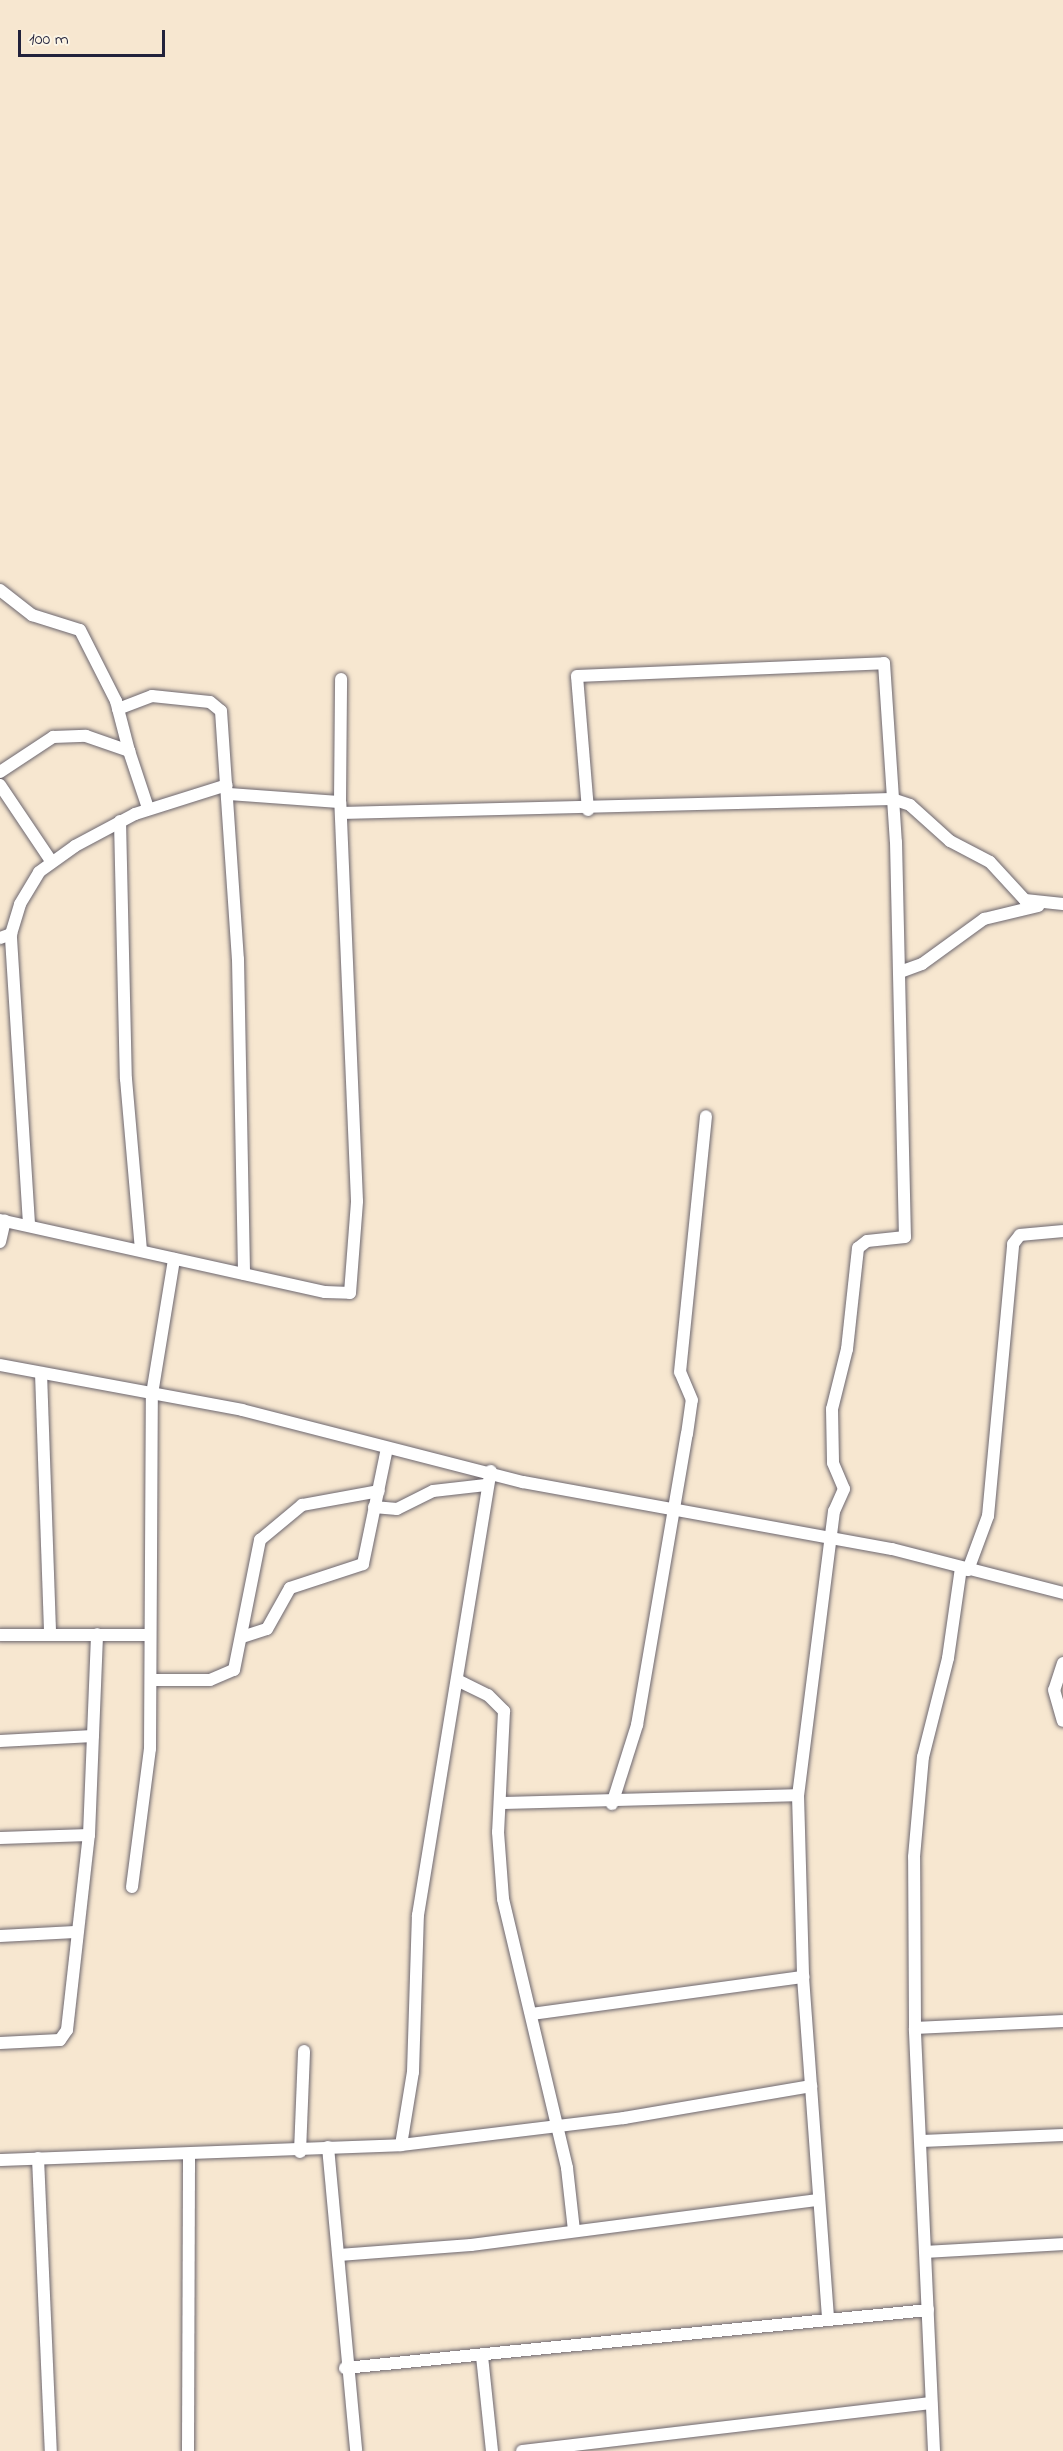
<!DOCTYPE html>
<style>
body{margin:0}
#map{position:relative;width:1063px;height:2451px;overflow:hidden;background:#f7e7d0;font-family:"Indie Flower",sans-serif}
div>[style]{position:absolute}
.roads{filter:drop-shadow(0 0 2px #6d676f) drop-shadow(0 0 2px #6d676f)}
.street>*{height:12px;margin:-6px;padding:0 6px;transform-origin:6px;border-radius:6px;background:#fff}
span{translate:-50% -50%;white-space:nowrap;text-align:center;line-height:1.15;-webkit-text-stroke:6px #fcf5e5;paint-order:stroke}
.scale{position:absolute;left:18px;top:30px;width:147px;height:27px;box-sizing:border-box;border:3px solid #22223b;border-top:0;padding-left:8px;font-size:18px;line-height:21px;white-space:nowrap;color:#22223b;-webkit-text-stroke:4px #fcf5e5;paint-order:stroke}
</style>
<div id="map">
<div class="roads">
<div class="street">
<div style="left:0;top:590px;width:41px;rotate:38deg"></div>
<div style="left:32px;top:615px;width:50px;rotate:17.4deg"></div>
<div style="left:80px;top:630px;width:80px;rotate:63.1deg"></div>
<div style="left:116px;top:701px;width:52px;rotate:75.4deg"></div>
<div style="left:118px;top:709px;width:36px;rotate:-21deg"></div>
<div style="left:152px;top:696px;width:58px;rotate:5.9deg"></div>
<div style="left:210px;top:702px;width:14px;rotate:39deg"></div>
<div style="left:221px;top:711px;width:249px;rotate:86.1deg"></div>
<div style="left:238px;top:959px;width:315px;rotate:88.9deg"></div>
<div style="left:0;top:772px;width:64px;rotate:-33.4deg"></div>
<div style="left:53px;top:737px;width:33px;rotate:-2deg"></div>
<div style="left:86px;top:736px;width:46px;rotate:19.2deg"></div>
<div style="left:129px;top:751px;width:60px;rotate:71.6deg"></div>
<div style="left:0;top:785px;width:92px;rotate:56.1deg"></div>
<div style="left:228px;top:794px;width:112px;rotate:4.1deg"></div>
<div style="left:588px;top:810px;width:134px;rotate:-94.7deg"></div>
<div style="left:577px;top:676px;width:307px;rotate:-2.4deg"></div>
<div style="left:884px;top:663px;width:179px;rotate:86.2deg"></div>
<div style="left:896px;top:842px;width:395px;rotate:88.7deg"></div>
<div style="left:905px;top:1237px;width:38px;rotate:174deg"></div>
<div style="left:867px;top:1241px;width:11px;rotate:142deg"></div>
<div style="left:858px;top:1248px;width:102px;rotate:96.2deg"></div>
<div style="left:847px;top:1349px;width:62px;rotate:104deg"></div>
<div style="left:832px;top:1409px;width:54px;rotate:88.9deg"></div>
<div style="left:833px;top:1463px;width:28px;rotate:67deg"></div>
<div style="left:844px;top:1489px;width:24px;rotate:114deg"></div>
<div style="left:834px;top:1511px;width:286px;rotate:97.2deg"></div>
<div style="left:798px;top:1795px;width:182px;rotate:88.4deg"></div>
<div style="left:803px;top:1977px;width:341px;rotate:85.8deg"></div>
<div style="left:341px;top:813px;width:551px;rotate:-1.46deg"></div>
<div style="left:892px;top:799px;width:19px;rotate:18deg"></div>
<div style="left:910px;top:805px;width:54px;rotate:42deg"></div>
<div style="left:950px;top:841px;width:45px;rotate:27.7deg"></div>
<div style="left:990px;top:862px;width:52px;rotate:47.4deg"></div>
<div style="left:1025px;top:900px;width:38px;rotate:6deg"></div>
<div style="left:120px;top:821px;width:258px;rotate:88.7deg"></div>
<div style="left:126px;top:1079px;width:171px;rotate:85deg"></div>
<div style="left:0;top:938px;width:12px;rotate:-20deg"></div>
<div style="left:900px;top:972px;width:23px;rotate:-20deg"></div>
<div style="left:922px;top:964px;width:77px;rotate:-36deg"></div>
<div style="left:984px;top:919px;width:56px;rotate:-13.5deg"></div>
<div style="left:0;top:1220px;width:333px;rotate:12.5deg"></div>
<div style="left:325px;top:1292px;width:25px;rotate:2deg"></div>
<div style="left:350px;top:1293px;width:92px;rotate:-85.6deg"></div>
<div style="left:357px;top:1201px;width:399px;rotate:-92.4deg"></div>
<div style="left:340px;top:802px;width:123px;rotate:-89.5deg"></div>
<div style="left:29px;top:1224px;width:291px;rotate:-93.6deg"></div>
<div style="left:11px;top:934px;width:31px;rotate:-73deg"></div>
<div style="left:20px;top:904px;width:37px;rotate:-59deg"></div>
<div style="left:39px;top:872px;width:44px;rotate:-35.8deg"></div>
<div style="left:75px;top:846px;width:68px;rotate:-28.1deg"></div>
<div style="left:135px;top:814px;width:96px;rotate:-17.5deg"></div>
<div style="left:0;top:1242px;width:22px;rotate:-77deg"></div>
<div style="left:0;top:1365px;width:246px;rotate:10.5deg"></div>
<div style="left:242px;top:1410px;width:290px;rotate:14.4deg"></div>
<div style="left:523px;top:1482px;width:375px;rotate:10.3deg"></div>
<div style="left:892px;top:1549px;width:177px;rotate:14.4deg"></div>
<div style="left:41px;top:1373px;width:260px;rotate:88deg"></div>
<div style="left:374px;top:1507px;width:23px;rotate:5deg"></div>
<div style="left:397px;top:1509px;width:40px;rotate:-26.6deg"></div>
<div style="left:433px;top:1491px;width:53px;rotate:-6.5deg"></div>
<div style="left:968px;top:1570px;width:58px;rotate:-69.7deg"></div>
<div style="left:988px;top:1516px;width:273px;rotate:-84.7deg"></div>
<div style="left:1013px;top:1244px;width:11px;rotate:-52deg"></div>
<div style="left:1020px;top:1235px;width:43px;rotate:-5.3deg"></div>
<div style="left:0;top:1635px;width:150px"></div>
<div style="left:242px;top:1637px;width:26px;rotate:-18deg"></div>
<div style="left:267px;top:1629px;width:47px;rotate:-60.7deg"></div>
<div style="left:290px;top:1588px;width:77px;rotate:-18.2deg"></div>
<div style="left:363px;top:1564px;width:118px;rotate:-78.3deg"></div>
<div style="left:1063px;top:1663px;width:28px;rotate:108deg"></div>
<div style="left:1054px;top:1690px;width:32px;rotate:74deg"></div>
<div style="left:151px;top:1680px;width:59px"></div>
<div style="left:210px;top:1680px;width:26px;rotate:-23deg"></div>
<div style="left:234px;top:1670px;width:133px;rotate:-78.7deg"></div>
<div style="left:260px;top:1540px;width:55px;rotate:-39.8deg"></div>
<div style="left:302px;top:1505px;width:78px;rotate:-10.3deg"></div>
<div style="left:459px;top:1681px;width:32px;rotate:26deg"></div>
<div style="left:488px;top:1695px;width:23px;rotate:45deg"></div>
<div style="left:504px;top:1711px;width:121px;rotate:92.8deg"></div>
<div style="left:498px;top:1832px;width:67px;rotate:85.7deg"></div>
<div style="left:503px;top:1899px;width:277px;rotate:76.6deg"></div>
<div style="left:567px;top:2168px;width:62px;rotate:83.6deg"></div>
<div style="left:0;top:1741px;width:93px;rotate:-3.1deg"></div>
<div style="left:500px;top:1803px;width:298px;rotate:-1.5deg"></div>
<div style="left:612px;top:1804px;width:83px;rotate:-72.4deg"></div>
<div style="left:637px;top:1725px;width:295px;rotate:-80.3deg"></div>
<div style="left:687px;top:1434px;width:34px;rotate:-82deg"></div>
<div style="left:692px;top:1400px;width:30px;rotate:-113deg"></div>
<div style="left:680px;top:1372px;width:257px;rotate:-84.2deg"></div>
<div style="left:0;top:1838px;width:89px;rotate:-1.9deg"></div>
<div style="left:132px;top:1887px;width:139px;rotate:-82.6deg"></div>
<div style="left:150px;top:1749px;width:355px;rotate:-89.7deg"></div>
<div style="left:152px;top:1394px;width:137px;rotate:-80.7deg"></div>
<div style="left:0;top:1936px;width:75px;rotate:-3.1deg"></div>
<div style="left:532px;top:2014px;width:274px;rotate:-7.8deg"></div>
<div style="left:915px;top:2028px;width:148px;rotate:-2.7deg"></div>
<div style="left:0;top:2043px;width:60px;rotate:-2.9deg"></div>
<div style="left:60px;top:2040px;width:12px;rotate:-55deg"></div>
<div style="left:67px;top:2030px;width:196px;rotate:-83.6deg"></div>
<div style="left:89px;top:1835px;width:201px;rotate:-87.7deg"></div>
<div style="left:922px;top:2141px;width:141px;rotate:-2.4deg"></div>
<div style="left:401px;top:2145px;width:74px;rotate:-80.7deg"></div>
<div style="left:413px;top:2072px;width:157px;rotate:-88.2deg"></div>
<div style="left:418px;top:1915px;width:450px;rotate:-80.7deg"></div>
<div style="left:328px;top:2147px;width:305px;rotate:84.7deg"></div>
<div style="left:300px;top:2152px;width:101px;rotate:-87.7deg"></div>
<div style="left:38px;top:2158px;width:293px;rotate:87.5deg"></div>
<div style="left:0;top:2160px;width:401px;rotate:-2.1deg"></div>
<div style="left:401px;top:2145px;width:225px;rotate:-6.9deg"></div>
<div style="left:624px;top:2118px;width:190px;rotate:-9.7deg"></div>
<div style="left:926px;top:2252px;width:137px;rotate:-3.3deg"></div>
<div style="left:339px;top:2255px;width:132px;rotate:-4.3deg"></div>
<div style="left:471px;top:2245px;width:350px;rotate:-7.4deg"></div>
<div style="left:482px;top:2356px;width:96px;rotate:84deg"></div>
<div style="left:345px;top:2368px;width:586px;rotate:-5.68deg"></div>
<div style="left:188px;top:2451px;width:296px;rotate:-89.8deg"></div>
<div style="left:522px;top:2451px;width:412px;rotate:-6.7deg"></div>
<div style="left:934px;top:2451px;width:423px;rotate:-92.6deg"></div>
<div style="left:915px;top:2028px;width:171px;rotate:-90.3deg"></div>
<div style="left:914px;top:1857px;width:100px;rotate:-84.9deg"></div>
<div style="left:923px;top:1757px;width:102px;rotate:-75.8deg"></div>
<div style="left:948px;top:1658px;width:91px;rotate:-81.8deg"></div>
</div>
</div>
<div class="scale">100 m</div>
</div>
